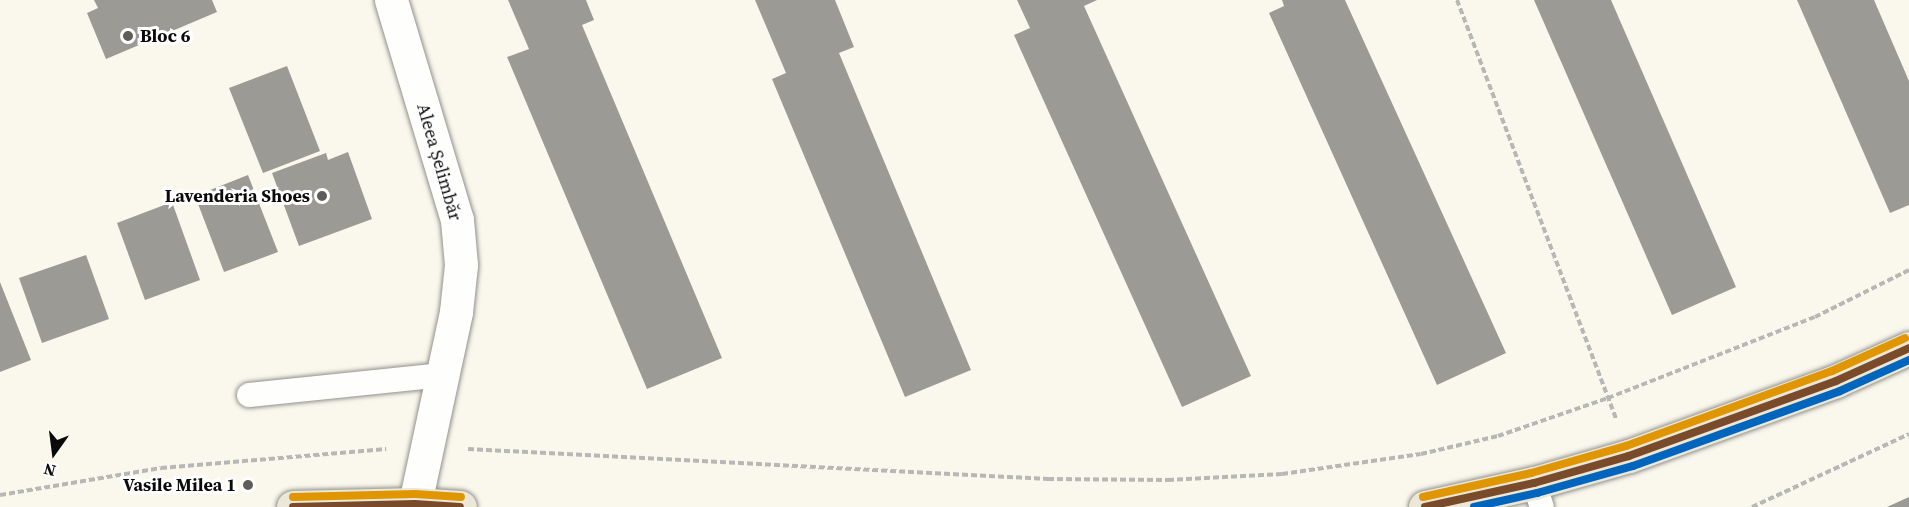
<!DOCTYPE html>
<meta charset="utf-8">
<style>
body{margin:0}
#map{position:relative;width:1909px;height:507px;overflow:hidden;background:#faf8ed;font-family:"Source Serif 4",serif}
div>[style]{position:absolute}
.building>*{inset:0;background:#9c9a94}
.path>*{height:4px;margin-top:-2px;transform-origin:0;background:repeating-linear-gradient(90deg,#b7b7b5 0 6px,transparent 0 9px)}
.roads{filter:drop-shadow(0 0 2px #92918c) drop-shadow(0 0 2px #92918c)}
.service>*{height:24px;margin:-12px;padding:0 12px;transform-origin:12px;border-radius:12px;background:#fefefc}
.minor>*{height:33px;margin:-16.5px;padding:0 16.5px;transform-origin:16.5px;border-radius:16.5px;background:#fefefc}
.primary>*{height:33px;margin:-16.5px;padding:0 16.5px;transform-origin:16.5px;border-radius:16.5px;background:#ece7d6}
.bus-1>*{height:8px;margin:-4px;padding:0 4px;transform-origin:4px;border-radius:4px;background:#7a4b2a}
.bus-2>*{height:8px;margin:-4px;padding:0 4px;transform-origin:4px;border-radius:4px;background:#0065bd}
.bus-3>*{height:8px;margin:-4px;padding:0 4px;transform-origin:4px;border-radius:4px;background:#df9601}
.dots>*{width:16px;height:16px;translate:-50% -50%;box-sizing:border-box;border:3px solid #fff;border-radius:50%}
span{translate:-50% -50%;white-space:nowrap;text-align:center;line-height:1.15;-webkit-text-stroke:6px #fff;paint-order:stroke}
.poi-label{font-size:18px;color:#0a0a0a;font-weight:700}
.left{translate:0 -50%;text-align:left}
.right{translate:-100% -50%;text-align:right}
.street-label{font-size:18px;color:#0a0a0a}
.north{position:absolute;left:24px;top:423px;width:60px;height:60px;-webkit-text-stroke:4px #fff;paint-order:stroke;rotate:194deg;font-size:16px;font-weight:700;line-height:24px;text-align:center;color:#0a0a0a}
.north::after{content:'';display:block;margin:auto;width:21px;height:27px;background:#0a0a0a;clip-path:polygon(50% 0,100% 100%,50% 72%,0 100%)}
</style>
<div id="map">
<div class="building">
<div style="clip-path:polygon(94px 0,212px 0,217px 12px,106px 59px,87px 13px,98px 8px)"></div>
<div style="clip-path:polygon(508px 0,586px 0,594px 20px,582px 25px,722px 358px,647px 389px,507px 57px,529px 49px)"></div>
<div style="clip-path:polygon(755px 0,835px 0,854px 47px,839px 53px,971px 370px,905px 397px,772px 79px,786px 73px)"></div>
<div style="clip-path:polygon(1017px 0,1097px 0,1084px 6px,1251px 376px,1182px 407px,1014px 35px,1030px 28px)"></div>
<div style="clip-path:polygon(1282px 0,1345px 0,1506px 353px,1437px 385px,1269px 13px,1284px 6px)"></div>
<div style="clip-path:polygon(1534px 0,1611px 0,1736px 287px,1672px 315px)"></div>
<div style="clip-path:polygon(1797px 0,1874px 0,1909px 81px,1909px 205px,1890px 213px)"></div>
<div style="clip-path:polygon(287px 66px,320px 151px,263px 173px,229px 88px)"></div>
<div style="clip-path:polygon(348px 152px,372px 219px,299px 246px,272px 173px,326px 153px,328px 160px)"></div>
<div style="clip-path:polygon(248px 175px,278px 252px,224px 272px,195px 196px)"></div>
<div style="clip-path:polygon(172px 202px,200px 280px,145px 300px,117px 223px)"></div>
<div style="clip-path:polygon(86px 255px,109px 319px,42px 343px,19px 278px)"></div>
<div style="clip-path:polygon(0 282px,31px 360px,0 372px)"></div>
<div style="clip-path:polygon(1909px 497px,1909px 507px,1887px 507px)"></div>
</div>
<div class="path">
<div style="left:1457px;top:0;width:448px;rotate:69.2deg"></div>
<div style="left:468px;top:449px;width:581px;rotate:2.96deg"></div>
<div style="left:1048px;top:479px;width:120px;rotate:0.5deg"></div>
<div style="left:1168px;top:480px;width:114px;rotate:-3deg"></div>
<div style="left:1282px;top:474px;width:140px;rotate:-8.2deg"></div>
<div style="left:1421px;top:454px;width:79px;rotate:-13.2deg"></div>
<div style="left:1498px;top:436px;width:116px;rotate:-19.1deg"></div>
<div style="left:1608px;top:398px;width:222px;rotate:-21.4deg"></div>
<div style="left:1815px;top:317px;width:105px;rotate:-26.6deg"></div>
<div style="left:0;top:495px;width:163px;rotate:-9.5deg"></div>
<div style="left:161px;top:468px;width:226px;rotate:-4.8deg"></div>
<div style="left:1752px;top:507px;width:173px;rotate:-24.9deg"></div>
</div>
<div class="roads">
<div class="service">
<div style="left:249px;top:395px;width:195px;rotate:-5.9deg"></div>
<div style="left:1534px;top:483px;width:25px;rotate:72deg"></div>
</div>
<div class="minor">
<div style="left:391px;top:0;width:230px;rotate:73.3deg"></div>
<div style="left:457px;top:220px;width:45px;rotate:84.9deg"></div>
<div style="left:461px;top:265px;width:47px;rotate:96.1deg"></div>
<div style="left:456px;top:312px;width:196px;rotate:102.1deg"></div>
</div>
<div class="primary">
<div style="left:293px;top:507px;width:122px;rotate:-1.4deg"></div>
<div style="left:415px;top:504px;width:45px;rotate:3.8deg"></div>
<div style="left:1425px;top:507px;width:112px;rotate:-12.4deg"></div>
<div style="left:1534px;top:483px;width:99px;rotate:-15.9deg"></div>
<div style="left:1629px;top:456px;width:220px;rotate:-19.9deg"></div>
<div style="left:1836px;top:381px;width:80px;rotate:-24.3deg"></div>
</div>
</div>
<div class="bus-1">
<div style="left:293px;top:507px;width:122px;rotate:-1.4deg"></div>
<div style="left:415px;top:504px;width:45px;rotate:3.8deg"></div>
<div style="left:1425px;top:507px;width:112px;rotate:-12.4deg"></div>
<div style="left:1534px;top:483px;width:99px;rotate:-15.9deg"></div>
<div style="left:1629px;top:456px;width:220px;rotate:-19.9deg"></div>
<div style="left:1836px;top:381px;width:80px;rotate:-24.3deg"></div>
</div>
<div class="bus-2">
<div style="left:1474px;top:507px;width:65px;rotate:-12.5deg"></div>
<div style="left:1537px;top:493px;width:100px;rotate:-15.7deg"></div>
<div style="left:1633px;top:466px;width:220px;rotate:-19.9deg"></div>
<div style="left:1840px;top:391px;width:76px;rotate:-24.2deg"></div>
</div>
<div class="bus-3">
<div style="left:293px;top:497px;width:122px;rotate:-1.4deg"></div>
<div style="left:415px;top:494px;width:46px;rotate:3.7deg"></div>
<div style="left:1423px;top:497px;width:111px;rotate:-12.5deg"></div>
<div style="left:1531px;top:473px;width:99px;rotate:-15.9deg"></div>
<div style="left:1626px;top:446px;width:219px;rotate:-20deg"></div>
<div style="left:1832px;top:371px;width:80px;rotate:-24.3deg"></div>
</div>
<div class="dots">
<div style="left:128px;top:36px;background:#5e5d59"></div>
<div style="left:322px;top:196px;background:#5e5d59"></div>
<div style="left:248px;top:485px;background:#5e5d59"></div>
</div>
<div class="poi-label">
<span class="left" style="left:140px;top:36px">Bloc 6</span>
<span class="right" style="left:310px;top:196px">Lavenderia Shoes</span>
<span class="right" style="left:236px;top:485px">Vasile Milea 1</span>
</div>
<div class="street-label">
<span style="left:439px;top:162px;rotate:74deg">Aleea Șelimbăr</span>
</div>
<div class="north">N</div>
</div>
